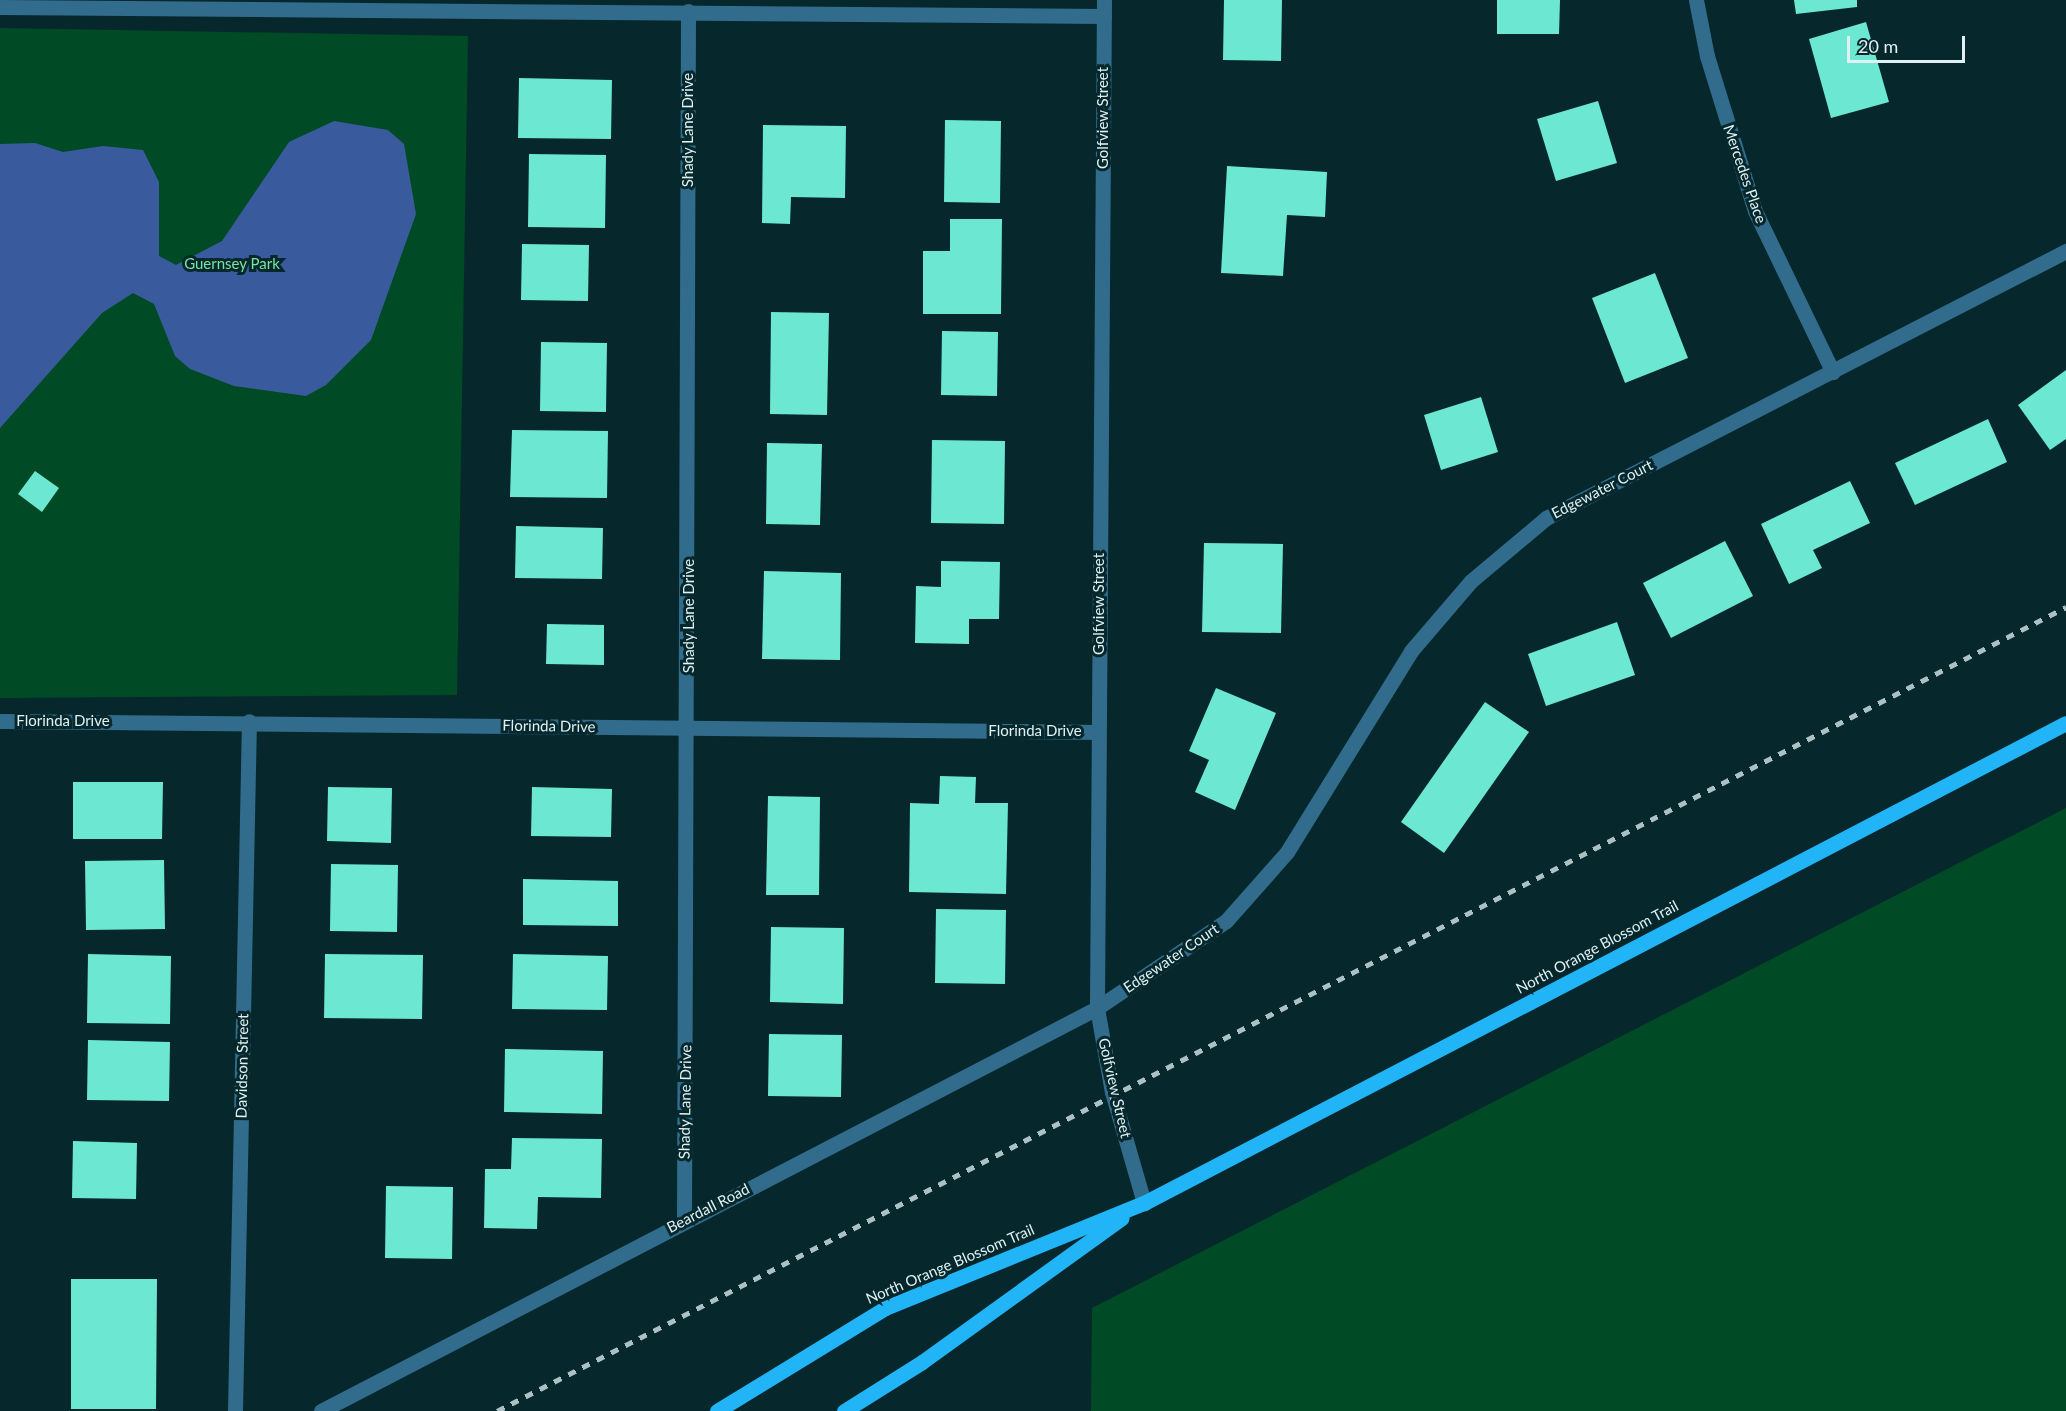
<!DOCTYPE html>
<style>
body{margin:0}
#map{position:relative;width:2066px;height:1411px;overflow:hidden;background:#06282c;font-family:Lato,sans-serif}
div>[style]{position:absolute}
.green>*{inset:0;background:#004b25}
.water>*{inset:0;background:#395b9e}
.building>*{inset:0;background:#6ce8d2}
.minor>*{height:15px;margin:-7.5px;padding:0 7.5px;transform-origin:7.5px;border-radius:7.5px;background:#326c8c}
.major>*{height:15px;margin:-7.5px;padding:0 7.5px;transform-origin:7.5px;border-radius:7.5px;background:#21b5f8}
.rail>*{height:4.5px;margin-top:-2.25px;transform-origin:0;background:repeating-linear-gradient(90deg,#abc1c4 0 8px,transparent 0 16px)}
span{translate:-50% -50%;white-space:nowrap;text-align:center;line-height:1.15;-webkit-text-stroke:6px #06282c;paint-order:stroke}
.street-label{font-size:15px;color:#dff1f4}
.park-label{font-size:15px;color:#76e59d}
.scale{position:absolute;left:1847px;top:36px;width:118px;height:27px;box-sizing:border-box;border:3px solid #dff1f4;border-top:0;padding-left:8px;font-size:18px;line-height:21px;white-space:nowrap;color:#dff1f4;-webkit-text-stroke:4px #06282c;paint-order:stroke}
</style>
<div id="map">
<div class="green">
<div style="clip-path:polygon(0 28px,468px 36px,457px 695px,0 698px)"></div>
<div style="clip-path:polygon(2066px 808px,2066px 1411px,1091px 1411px,1092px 1308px)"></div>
</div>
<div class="water">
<div style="clip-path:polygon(334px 121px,388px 130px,404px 144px,416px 214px,371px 340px,326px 385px,306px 396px,234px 386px,190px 369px,175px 356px,154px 304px,133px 293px,102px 313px,0 428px,0 144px,35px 143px,63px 152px,103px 146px,143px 150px,159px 182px,159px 256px,176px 265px,222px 241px,289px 142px)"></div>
</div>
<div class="building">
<div style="clip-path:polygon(1224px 0,1282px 0,1281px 61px,1223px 60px)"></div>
<div style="clip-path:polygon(1497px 0,1560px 0,1559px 34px,1497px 34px)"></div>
<div style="clip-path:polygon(1794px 0,1857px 0,1857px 7px,1796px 14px)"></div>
<div style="clip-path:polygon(1866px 22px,1889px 102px,1831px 118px,1809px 39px)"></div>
<div style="clip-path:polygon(519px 78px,612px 80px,611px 139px,518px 138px)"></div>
<div style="clip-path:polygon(1598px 101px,1617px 163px,1556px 181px,1537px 119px)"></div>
<div style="clip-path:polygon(945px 120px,1001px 121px,1000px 203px,944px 202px)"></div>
<div style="clip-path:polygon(763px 125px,846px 126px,845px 198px,791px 197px,790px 224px,762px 223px)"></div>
<div style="clip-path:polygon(529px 154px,606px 155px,605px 228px,528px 227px)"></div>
<div style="clip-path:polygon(1227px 166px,1327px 172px,1325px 217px,1287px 215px,1283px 276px,1221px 273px)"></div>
<div style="clip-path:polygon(950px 219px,1002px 219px,1001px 314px,923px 314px,923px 251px,950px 251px)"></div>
<div style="clip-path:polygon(522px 244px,589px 245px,588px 301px,521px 300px)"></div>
<div style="clip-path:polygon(1655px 273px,1688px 358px,1625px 383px,1592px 298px)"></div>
<div style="clip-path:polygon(771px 312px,829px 313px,827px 415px,770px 414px)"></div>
<div style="clip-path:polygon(942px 331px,998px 332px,997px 396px,941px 395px)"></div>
<div style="clip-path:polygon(541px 342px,607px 343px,606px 412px,540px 411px)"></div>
<div style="clip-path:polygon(2066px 370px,2066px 439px,2050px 450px,2018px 405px)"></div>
<div style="clip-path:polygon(1481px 397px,1498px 452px,1441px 470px,1424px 415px)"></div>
<div style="clip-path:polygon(1988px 419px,2007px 462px,1915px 505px,1895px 463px)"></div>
<div style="clip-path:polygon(512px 430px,608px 431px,607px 498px,510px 497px)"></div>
<div style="clip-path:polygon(932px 440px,1005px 441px,1004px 524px,931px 523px)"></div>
<div style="clip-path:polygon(767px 443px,822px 444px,820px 525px,766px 524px)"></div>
<div style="clip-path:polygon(35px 471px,59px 488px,42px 512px,18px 494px)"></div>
<div style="clip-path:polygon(1850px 481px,1870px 523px,1813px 550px,1822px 568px,1789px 584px,1761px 524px)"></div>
<div style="clip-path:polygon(516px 526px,603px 528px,602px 579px,515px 578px)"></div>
<div style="clip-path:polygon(1725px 541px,1753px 596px,1671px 638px,1643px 583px)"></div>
<div style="clip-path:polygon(1204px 543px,1283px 544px,1281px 633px,1202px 632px)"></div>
<div style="clip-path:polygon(941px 561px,1000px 562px,999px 619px,969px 619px,969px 644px,915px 643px,916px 586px,941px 587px)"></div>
<div style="clip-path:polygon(764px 571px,841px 573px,840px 660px,762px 659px)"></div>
<div style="clip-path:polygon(1617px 622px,1635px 675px,1546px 706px,1528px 654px)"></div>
<div style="clip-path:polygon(547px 624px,604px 625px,604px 665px,546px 664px)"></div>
<div style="clip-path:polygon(1216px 688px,1276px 713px,1235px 810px,1195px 792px,1209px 760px,1189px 751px)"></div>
<div style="clip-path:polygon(1485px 702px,1529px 732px,1444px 853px,1401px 822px)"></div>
<div style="clip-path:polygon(940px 776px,976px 777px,975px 803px,1008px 803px,1006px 894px,909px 892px,910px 803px,939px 804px)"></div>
<div style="clip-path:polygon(73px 782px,163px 782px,162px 839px,73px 839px)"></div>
<div style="clip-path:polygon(328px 787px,392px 788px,391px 843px,327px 841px)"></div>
<div style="clip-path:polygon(532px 787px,612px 789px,611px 837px,531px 836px)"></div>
<div style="clip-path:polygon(768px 796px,820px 797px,819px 895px,766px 895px)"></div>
<div style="clip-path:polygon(164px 860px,165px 929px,86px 930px,85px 861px)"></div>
<div style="clip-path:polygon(331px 864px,398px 865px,397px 932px,330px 931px)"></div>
<div style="clip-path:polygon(523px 879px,618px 881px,618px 926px,523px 925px)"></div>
<div style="clip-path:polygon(936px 909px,1006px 910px,1005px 984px,935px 983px)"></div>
<div style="clip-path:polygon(771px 927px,844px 928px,843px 1004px,770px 1002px)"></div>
<div style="clip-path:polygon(88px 954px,171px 956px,170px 1024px,87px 1023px)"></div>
<div style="clip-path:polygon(325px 954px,423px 955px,422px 1019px,324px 1018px)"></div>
<div style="clip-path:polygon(513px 954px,608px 956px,607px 1010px,512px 1009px)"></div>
<div style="clip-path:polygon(769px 1034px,842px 1035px,841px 1097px,768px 1096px)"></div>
<div style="clip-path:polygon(88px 1040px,170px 1042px,169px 1101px,87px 1100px)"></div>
<div style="clip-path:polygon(505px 1049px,603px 1051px,602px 1114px,504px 1112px)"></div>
<div style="clip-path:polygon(512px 1138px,602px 1139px,601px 1198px,538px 1197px,537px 1229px,484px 1228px,485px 1169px,511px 1169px)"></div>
<div style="clip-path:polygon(73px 1141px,137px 1143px,136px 1199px,72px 1198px)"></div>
<div style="clip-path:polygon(386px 1186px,453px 1187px,452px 1259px,385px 1258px)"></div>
<div style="clip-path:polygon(71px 1279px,157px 1279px,156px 1409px,71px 1409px)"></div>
</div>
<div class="minor">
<div style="left:1104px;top:0;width:1008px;rotate:90.4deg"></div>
<div style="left:1097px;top:1008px;width:85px;rotate:79.9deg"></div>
<div style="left:1112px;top:1092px;width:116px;rotate:73.9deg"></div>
<div style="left:1696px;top:0;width:57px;rotate:78.9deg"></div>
<div style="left:1707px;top:56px;width:162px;rotate:72.8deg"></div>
<div style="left:1755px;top:211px;width:179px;rotate:64.2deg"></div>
<div style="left:0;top:7px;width:1104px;rotate:0.47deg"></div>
<div style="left:0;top:721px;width:1098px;rotate:0.57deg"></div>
<div style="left:684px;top:1220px;width:1209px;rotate:-89.81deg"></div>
<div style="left:235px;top:1411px;width:690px;rotate:-88.84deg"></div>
<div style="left:321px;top:1411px;width:874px;rotate:-27.44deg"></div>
<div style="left:1097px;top:1008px;width:156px;rotate:-34deg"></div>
<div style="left:1226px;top:921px;width:92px;rotate:-48.5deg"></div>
<div style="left:1287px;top:852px;width:236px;rotate:-58.3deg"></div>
<div style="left:1411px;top:651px;width:92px;rotate:-49.4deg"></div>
<div style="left:1471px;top:581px;width:98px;rotate:-40deg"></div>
<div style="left:1546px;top:518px;width:585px;rotate:-27.18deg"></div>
</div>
<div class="major">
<div style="left:717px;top:1411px;width:197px;rotate:-31.5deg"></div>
<div style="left:885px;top:1308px;width:279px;rotate:-22.1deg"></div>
<div style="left:1144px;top:1203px;width:1039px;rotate:-27.5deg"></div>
<div style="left:844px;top:1411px;width:92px;rotate:-32.1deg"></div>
<div style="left:922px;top:1362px;width:246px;rotate:-35.8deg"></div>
</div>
<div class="rail">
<div style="left:497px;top:1411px;width:1763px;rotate:-27.13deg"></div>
</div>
<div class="street-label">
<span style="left:1103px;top:118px;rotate:-90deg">Golfview Street</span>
<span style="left:688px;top:130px;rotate:-90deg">Shady Lane Drive</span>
<span style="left:1745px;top:174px;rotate:71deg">Mercedes Place</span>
<span style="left:1602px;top:489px;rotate:-27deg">Edgewater Court</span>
<span style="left:1099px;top:604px;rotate:-90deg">Golfview Street</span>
<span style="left:689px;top:616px;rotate:-90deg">Shady Lane Drive</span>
<span style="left:63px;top:721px">Florinda Drive</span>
<span style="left:549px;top:726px;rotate:1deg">Florinda Drive</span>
<span style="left:1035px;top:731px">Florinda Drive</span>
<span style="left:1597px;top:947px;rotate:-28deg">North Orange Blossom Trail</span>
<span style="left:1171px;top:958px;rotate:-34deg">Edgewater Court</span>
<span style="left:242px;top:1066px;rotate:-89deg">Davidson Street</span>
<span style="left:1115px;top:1088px;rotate:77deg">Golfview Street</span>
<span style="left:685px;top:1102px;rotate:-89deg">Shady Lane Drive</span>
<span style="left:708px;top:1208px;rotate:-27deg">Beardall Road</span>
<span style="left:950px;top:1264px;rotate:-23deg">North Orange Blossom Trail</span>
</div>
<div class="park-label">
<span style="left:232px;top:264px">Guernsey Park</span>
</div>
<div class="scale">20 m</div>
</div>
